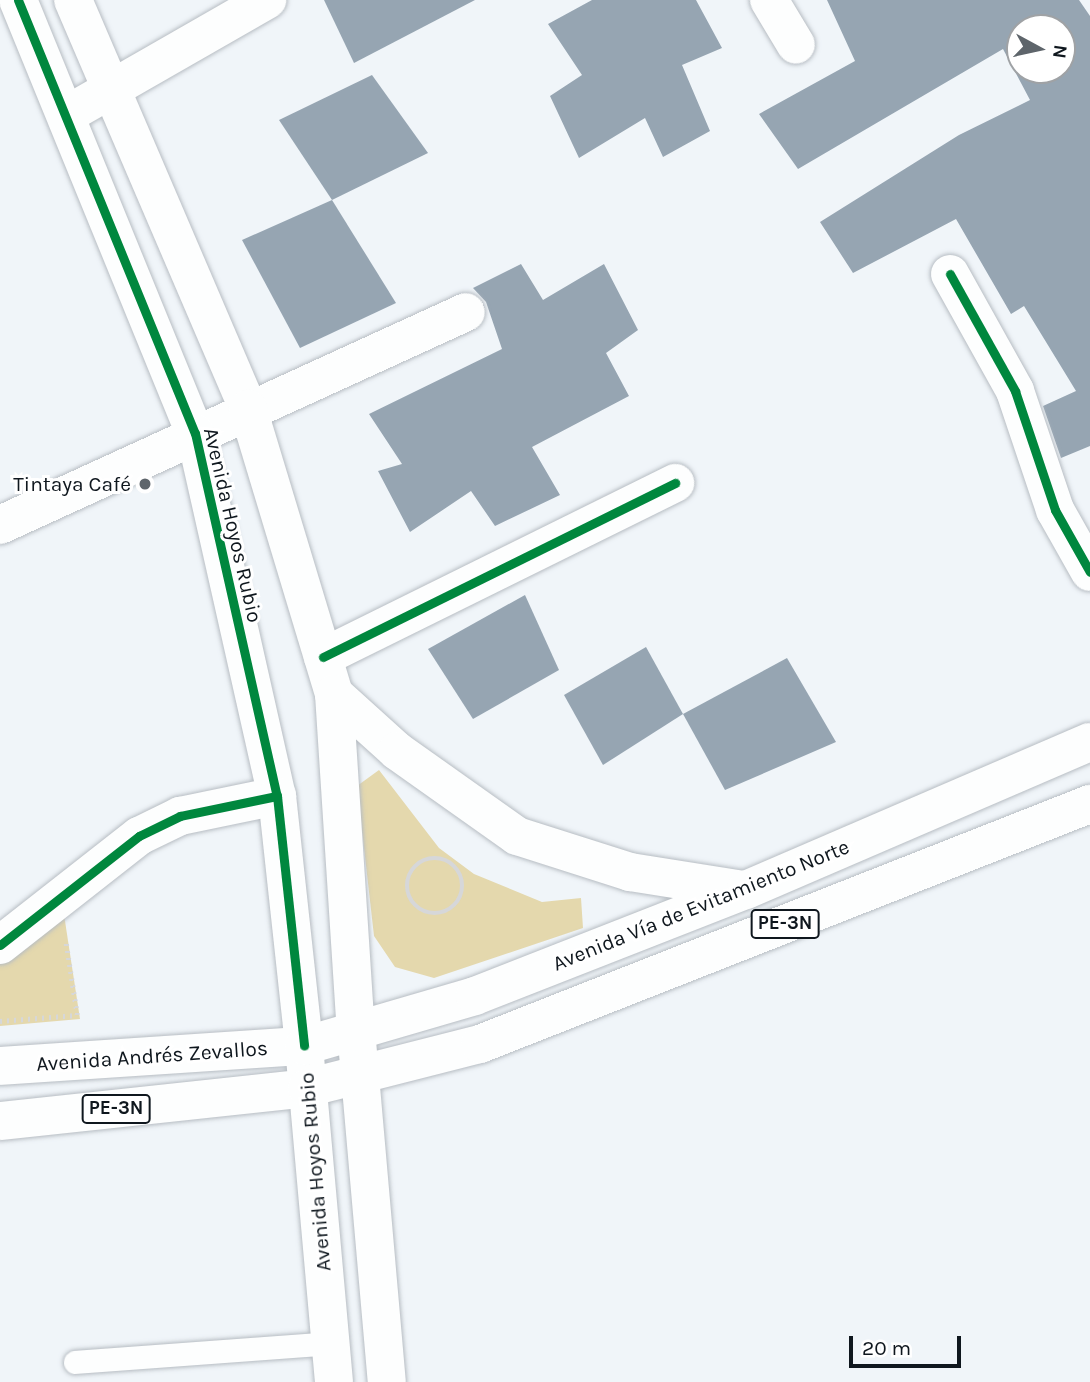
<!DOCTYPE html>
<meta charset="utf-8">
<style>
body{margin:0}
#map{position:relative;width:1090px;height:1382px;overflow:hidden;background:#f0f5f9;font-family:Karla,sans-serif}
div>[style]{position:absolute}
.green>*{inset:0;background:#e4d8ad}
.building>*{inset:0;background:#96a5b2}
.path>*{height:4.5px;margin-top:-2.25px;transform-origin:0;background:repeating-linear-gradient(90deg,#d6d7d9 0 2px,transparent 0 7px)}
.path>.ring{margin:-2.25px;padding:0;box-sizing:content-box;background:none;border:4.5px solid #d6d7d9;border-radius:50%}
.roads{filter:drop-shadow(0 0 2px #b7bdc3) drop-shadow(0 0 2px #b7bdc3)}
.service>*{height:23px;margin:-11.5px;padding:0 11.5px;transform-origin:11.5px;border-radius:11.5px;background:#fdfefe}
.minor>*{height:38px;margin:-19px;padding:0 19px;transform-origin:19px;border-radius:19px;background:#fdfefe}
.tertiary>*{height:38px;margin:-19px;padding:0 19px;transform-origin:19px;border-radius:19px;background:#fdfefe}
.primary>*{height:38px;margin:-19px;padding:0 19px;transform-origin:19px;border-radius:19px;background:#fdfefe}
.trunk>*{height:38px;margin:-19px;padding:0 19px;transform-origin:19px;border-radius:19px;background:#fdfefe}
.cycleway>*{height:9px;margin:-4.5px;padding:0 4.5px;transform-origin:4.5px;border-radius:4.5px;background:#00873e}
.dots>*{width:19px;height:19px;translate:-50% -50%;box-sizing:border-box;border:4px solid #fff;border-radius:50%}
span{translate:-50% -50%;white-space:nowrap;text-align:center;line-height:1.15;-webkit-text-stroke:6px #fff;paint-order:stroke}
.shield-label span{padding:2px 5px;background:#fff;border:2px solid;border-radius:5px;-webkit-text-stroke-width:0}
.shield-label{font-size:19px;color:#0f171e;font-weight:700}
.poi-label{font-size:21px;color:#0f171e}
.right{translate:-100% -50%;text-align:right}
.street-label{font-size:21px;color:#0f171e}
.north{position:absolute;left:1006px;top:14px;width:70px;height:70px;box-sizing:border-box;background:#fff;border:2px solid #9fa2a5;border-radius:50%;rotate:98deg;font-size:19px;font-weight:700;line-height:28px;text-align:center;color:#0f171e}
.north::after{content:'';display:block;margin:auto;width:24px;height:32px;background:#5e656b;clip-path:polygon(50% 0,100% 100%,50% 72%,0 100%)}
.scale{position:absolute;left:849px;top:1336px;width:112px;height:32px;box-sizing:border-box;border:4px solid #0f171e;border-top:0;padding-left:9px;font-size:21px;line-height:24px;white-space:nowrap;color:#0f171e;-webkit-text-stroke:5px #fff;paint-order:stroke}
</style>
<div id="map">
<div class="green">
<div style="clip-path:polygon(379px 770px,439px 848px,474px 874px,542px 902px,581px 898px,583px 928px,434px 978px,395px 967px,374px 936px,357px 786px)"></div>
<div style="clip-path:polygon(63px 908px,80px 1019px,0 1026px,0 955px)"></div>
</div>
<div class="building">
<div style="clip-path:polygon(324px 0,475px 0,354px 63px)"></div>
<div style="clip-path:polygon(592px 0,696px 0,722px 48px,682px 65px,710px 131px,663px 157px,645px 118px,579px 158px,550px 96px,582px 75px,548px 24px)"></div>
<div style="clip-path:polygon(evenodd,827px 0,1079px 0,1090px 16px,1090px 446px,1061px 458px,1043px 406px,1076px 391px,1024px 306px,1011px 314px,956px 219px,853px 273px,820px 222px,959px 135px,1030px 100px,1003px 49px,798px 169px,759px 114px,855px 61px,827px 0,1020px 28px,1062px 28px,1062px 70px,1020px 70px,1020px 28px)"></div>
<div style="clip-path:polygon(372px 75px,428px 153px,332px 200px,279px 120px)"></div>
<div style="clip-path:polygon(332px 200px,396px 303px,300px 348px,242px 240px)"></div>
<div style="clip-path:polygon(521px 264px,543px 300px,604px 264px,638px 330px,606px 353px,629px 396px,532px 447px,560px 495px,495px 526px,471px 491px,410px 532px,378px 471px,402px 464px,369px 414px,502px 349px,486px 302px,473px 288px)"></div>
<div style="clip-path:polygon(525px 595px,559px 670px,473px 719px,428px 649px)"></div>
<div style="clip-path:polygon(646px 647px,683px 714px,603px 765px,564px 695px)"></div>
<div style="clip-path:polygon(787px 658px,836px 742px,725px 790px,683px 714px)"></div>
</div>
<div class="path">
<div class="ring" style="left:407px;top:858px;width:51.5px;height:51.5px"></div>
<div style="left:0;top:1021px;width:77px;rotate:-4.5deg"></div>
<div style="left:77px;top:1015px;width:73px;rotate:-98.7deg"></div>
</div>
<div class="roads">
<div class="service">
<div style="left:75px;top:1362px;width:257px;rotate:-4.2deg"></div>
</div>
<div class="minor">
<div style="left:769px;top:0;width:52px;rotate:59deg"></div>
<div style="left:66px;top:115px;width:232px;rotate:-29.8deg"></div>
<div style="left:950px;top:274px;width:134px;rotate:60.9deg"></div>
<div style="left:1015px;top:391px;width:126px;rotate:71.4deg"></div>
<div style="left:1055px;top:510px;width:71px;rotate:60.6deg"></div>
<div style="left:0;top:525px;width:512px;rotate:-24.56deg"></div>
<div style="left:323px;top:657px;width:393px;rotate:-26.3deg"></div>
<div style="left:0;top:945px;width:177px;rotate:-38.1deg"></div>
<div style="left:139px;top:836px;width:46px;rotate:-26deg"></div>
<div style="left:180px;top:816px;width:99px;rotate:-11.7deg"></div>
</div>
<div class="tertiary">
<div style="left:18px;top:0;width:468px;rotate:67.8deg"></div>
<div style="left:195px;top:433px;width:372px;rotate:77.3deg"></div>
<div style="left:277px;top:796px;width:251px;rotate:83.8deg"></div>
<div style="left:73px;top:0;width:445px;rotate:66.8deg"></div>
<div style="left:248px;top:409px;width:298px;rotate:73.2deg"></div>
<div style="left:334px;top:694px;width:337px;rotate:86.3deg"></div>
</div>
<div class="primary">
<div style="left:356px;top:1030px;width:353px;rotate:85deg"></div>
<div style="left:304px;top:1046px;width:337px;rotate:84.9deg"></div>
</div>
<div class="trunk">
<div style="left:334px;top:694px;width:85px;rotate:42.1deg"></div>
<div style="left:397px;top:751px;width:147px;rotate:35.3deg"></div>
<div style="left:517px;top:836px;width:119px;rotate:17.7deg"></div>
<div style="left:630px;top:872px;width:115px;rotate:9deg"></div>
<div style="left:0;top:1066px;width:305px;rotate:-3.8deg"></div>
<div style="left:304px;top:1046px;width:178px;rotate:-16.3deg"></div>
<div style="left:475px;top:996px;width:291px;rotate:-21.4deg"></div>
<div style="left:746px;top:890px;width:374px;rotate:-23.3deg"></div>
<div style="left:0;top:1121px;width:309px;rotate:-6.1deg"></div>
<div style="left:307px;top:1088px;width:179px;rotate:-14.3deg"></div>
<div style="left:480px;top:1044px;width:656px;rotate:-21.48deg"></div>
</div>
</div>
<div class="cycleway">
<div style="left:18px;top:0;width:468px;rotate:67.8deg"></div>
<div style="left:195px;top:433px;width:372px;rotate:77.3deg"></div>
<div style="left:277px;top:796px;width:251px;rotate:83.8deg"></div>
<div style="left:950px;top:274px;width:134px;rotate:60.9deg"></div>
<div style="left:1015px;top:391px;width:126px;rotate:71.4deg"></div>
<div style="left:1055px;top:510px;width:71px;rotate:60.6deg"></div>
<div style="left:323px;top:657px;width:393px;rotate:-26.3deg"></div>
<div style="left:0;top:945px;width:177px;rotate:-38.1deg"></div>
<div style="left:139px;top:836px;width:46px;rotate:-26deg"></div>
<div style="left:180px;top:816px;width:99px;rotate:-11.7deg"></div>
</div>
<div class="dots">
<div style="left:145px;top:484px;background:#5e656b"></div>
</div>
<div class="shield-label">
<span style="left:785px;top:924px">PE-3N</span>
<span style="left:116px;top:1109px">PE-3N</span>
</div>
<div class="poi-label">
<span class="right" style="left:131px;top:484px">Tintaya Café</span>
</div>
<div class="street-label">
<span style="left:233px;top:525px;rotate:77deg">Avenida Hoyos Rubio</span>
<span style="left:701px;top:905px;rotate:-22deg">Avenida Vía de Evitamiento Norte</span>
<span style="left:152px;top:1056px;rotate:-4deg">Avenida Andrés Zevallos</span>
<span style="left:315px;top:1172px;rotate:-95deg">Avenida Hoyos Rubio</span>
</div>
<div class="north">N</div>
<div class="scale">20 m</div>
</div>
